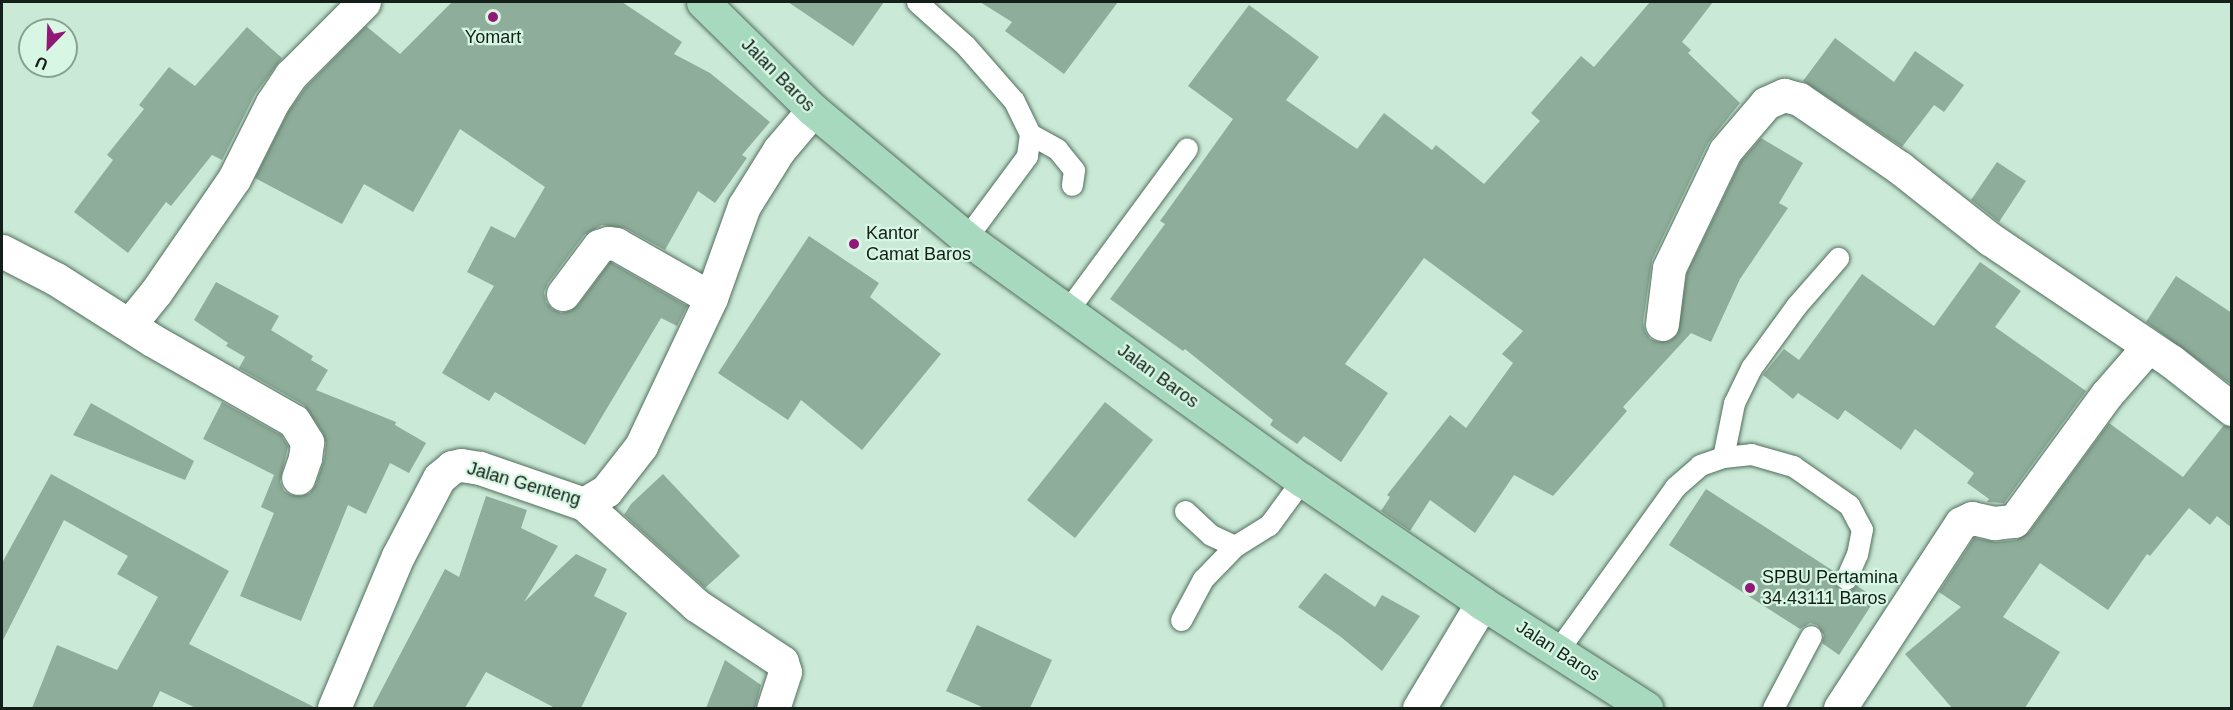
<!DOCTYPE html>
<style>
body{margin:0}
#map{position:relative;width:2233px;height:710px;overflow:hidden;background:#caead7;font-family:Helvetica,sans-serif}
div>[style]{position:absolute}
.building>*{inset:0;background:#8fad9b}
.roads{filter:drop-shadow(0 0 2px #526e5d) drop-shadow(0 0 2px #526e5d)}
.service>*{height:21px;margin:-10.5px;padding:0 10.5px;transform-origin:10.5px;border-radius:10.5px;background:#fff}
.minor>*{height:33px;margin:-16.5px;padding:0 16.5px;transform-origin:16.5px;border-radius:16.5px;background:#fff}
.primary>*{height:33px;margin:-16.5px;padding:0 16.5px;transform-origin:16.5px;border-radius:16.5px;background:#a7d9be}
.dots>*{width:16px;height:16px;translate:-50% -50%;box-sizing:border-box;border:3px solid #d7f7e4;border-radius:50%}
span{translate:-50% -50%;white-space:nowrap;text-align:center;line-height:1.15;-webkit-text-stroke:4.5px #d7f7e4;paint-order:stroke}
.poi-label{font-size:18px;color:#131f18}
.left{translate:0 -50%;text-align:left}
.street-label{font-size:18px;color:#131f18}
.frame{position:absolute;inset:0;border:3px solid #131f18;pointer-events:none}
.north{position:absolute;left:18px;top:18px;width:60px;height:60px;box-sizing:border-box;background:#d7f7e4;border:2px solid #89a192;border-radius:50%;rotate:203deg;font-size:16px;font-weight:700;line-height:24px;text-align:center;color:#131f18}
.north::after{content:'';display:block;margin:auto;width:21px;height:27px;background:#911876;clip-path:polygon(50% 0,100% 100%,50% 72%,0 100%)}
</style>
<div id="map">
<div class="building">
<div style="clip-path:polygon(452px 2px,622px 2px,682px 42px,674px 54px,710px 73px,770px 122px,742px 155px,747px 158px,715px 203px,698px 191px,665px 250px,625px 228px,602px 225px,584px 235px,548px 283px,544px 292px,546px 302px,552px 309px,561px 313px,570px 311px,578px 305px,610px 262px,687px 306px,677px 326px,661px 318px,585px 445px,495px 392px,489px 401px,442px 373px,494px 286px,467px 272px,491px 226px,515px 238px,545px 187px,460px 129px,413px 212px,364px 184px,342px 224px,255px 178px,288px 112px,306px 87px,366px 26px,400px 54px)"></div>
<div style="clip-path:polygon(788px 2px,884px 2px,853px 46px)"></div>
<div style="clip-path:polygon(980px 2px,1118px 2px,1064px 74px,1005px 31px,1012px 22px)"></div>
<div style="clip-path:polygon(1650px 2px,1713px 2px,1682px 42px,1691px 50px,1688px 53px,1740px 103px,1708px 143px,1652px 260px,1643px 322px,1645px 331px,1650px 339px,1659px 342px,1669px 341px,1677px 335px,1687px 273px,1741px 161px,1761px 138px,1803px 163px,1779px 203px,1788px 208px,1740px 279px,1711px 342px,1691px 333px,1623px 407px,1627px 411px,1553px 496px,1514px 475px,1475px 533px,1430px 500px,1410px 531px,1381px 511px,1390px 497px,1387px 495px,1450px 415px,1466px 428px,1513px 363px,1502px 354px,1523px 331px,1424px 258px,1345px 364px,1388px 393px,1341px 462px,1304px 436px,1297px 444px,1270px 425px,1273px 420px,1185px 349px,1183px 351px,1110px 299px,1165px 224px,1160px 221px,1233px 119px,1188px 86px,1249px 5px,1319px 57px,1286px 100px,1357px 149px,1384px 113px,1432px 150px,1436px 145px,1484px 184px,1540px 121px,1531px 113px,1581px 56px,1594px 67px)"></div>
<div style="clip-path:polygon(247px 27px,282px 58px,255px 94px,222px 160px,212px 155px,171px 206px,166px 202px,128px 253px,74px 212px,113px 160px,107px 155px,144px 109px,139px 105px,169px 67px,195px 86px)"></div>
<div style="clip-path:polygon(1835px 38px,1894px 82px,1915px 51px,1964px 85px,1944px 112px,1934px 105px,1902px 147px,1803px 81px)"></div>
<div style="clip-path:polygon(1997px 162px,2026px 181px,1999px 222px,1971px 200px)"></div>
<div style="clip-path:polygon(809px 236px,879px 283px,870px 297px,941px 354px,862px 450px,801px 400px,788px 420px,718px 373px)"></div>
<div style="clip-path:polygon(1980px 262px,2021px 291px,1995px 327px,2086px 391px,2004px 503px,1987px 502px,1989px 499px,1967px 483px,1974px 473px,1915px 429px,1901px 450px,1845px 410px,1838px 420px,1798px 393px,1793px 399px,1763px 375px,1784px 349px,1799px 360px,1862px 274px,1934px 326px)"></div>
<div style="clip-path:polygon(2176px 276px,2232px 313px,2232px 385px,2146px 322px)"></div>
<div style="clip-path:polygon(216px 282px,279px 316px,271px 330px,313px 356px,311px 360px,328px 370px,316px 390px,396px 422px,395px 425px,426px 443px,409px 473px,390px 463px,366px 514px,348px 505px,301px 621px,240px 596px,274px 513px,261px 507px,274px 475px,203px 439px,222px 402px,281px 435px,288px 446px,280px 482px,284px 491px,291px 495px,301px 496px,310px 493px,316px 484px,324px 460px,326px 444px,323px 433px,304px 405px,239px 368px,245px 357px,226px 346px,228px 343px,194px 320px)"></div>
<div style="clip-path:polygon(1105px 402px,1153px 440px,1075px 538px,1027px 500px)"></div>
<div style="clip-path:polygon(91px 403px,194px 461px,185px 480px,73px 435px)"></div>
<div style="clip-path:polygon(2109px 423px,2183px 477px,2224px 425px,2232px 427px,2232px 528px,2217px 516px,2210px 525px,2189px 508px,2150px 556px,2147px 554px,2108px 610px,2040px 563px,2003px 617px,2060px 652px,2025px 708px,1952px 708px,1905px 654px,1961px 607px,1939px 592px,1974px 538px,1996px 542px,2016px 540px,2029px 532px)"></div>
<div style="clip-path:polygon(51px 474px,229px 571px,189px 644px,316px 708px,196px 708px,160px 691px,152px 708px,32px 708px,57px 645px,117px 670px,158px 597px,117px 574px,128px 556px,64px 520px,2px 642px,2px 563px)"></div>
<div style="clip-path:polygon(663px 474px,740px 556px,705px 588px,624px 515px,631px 504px)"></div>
<div style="clip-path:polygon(1706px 489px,1835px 572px,1833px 581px,1840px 590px,1848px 592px,1857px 586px,1876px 598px,1839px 655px,1822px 643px,1824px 635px,1817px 625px,1810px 623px,1800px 629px,1669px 545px)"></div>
<div style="clip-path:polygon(486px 496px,527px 510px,521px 528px,558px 546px,524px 602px,576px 554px,607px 569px,594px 596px,627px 613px,581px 708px,555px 708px,486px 672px,465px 708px,372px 708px,445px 569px,459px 577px)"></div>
<div style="clip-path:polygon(1325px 573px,1375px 607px,1382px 595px,1420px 616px,1382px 671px,1341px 637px,1298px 607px)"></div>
<div style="clip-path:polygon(977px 625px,1052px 660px,1030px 708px,984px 708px,946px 691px)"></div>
<div style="clip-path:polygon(725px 660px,761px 685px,755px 708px,706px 708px)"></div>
</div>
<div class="roads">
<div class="service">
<div style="left:917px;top:2px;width:64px;rotate:41.9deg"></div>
<div style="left:965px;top:45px;width:74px;rotate:48.8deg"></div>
<div style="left:1014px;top:101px;width:37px;rotate:64deg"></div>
<div style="left:1030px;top:134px;width:22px;rotate:98deg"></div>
<div style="left:1027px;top:156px;width:102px;rotate:126.6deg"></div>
<div style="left:1030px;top:134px;width:31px;rotate:29deg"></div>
<div style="left:1057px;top:149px;width:27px;rotate:51deg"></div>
<div style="left:1074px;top:170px;width:15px;rotate:98deg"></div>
<div style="left:1067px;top:311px;width:202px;rotate:-53.6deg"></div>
<div style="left:1723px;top:457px;width:55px;rotate:-78.5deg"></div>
<div style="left:1734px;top:403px;width:39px;rotate:-64deg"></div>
<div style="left:1751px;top:368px;width:77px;rotate:-54deg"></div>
<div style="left:1796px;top:306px;width:64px;rotate:-48.8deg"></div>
<div style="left:1185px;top:511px;width:35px;rotate:43deg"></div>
<div style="left:1211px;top:535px;width:26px;rotate:25deg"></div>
<div style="left:1181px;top:620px;width:47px;rotate:-61.8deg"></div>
<div style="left:1203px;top:579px;width:46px;rotate:-45.9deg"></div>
<div style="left:1235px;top:546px;width:40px;rotate:-32deg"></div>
<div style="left:1269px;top:525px;width:56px;rotate:-53.7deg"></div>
<div style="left:1558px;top:650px;width:201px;rotate:-54.3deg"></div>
<div style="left:1675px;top:487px;width:33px;rotate:-41deg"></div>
<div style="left:1700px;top:465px;width:24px;rotate:-19deg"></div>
<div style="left:1723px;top:457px;width:28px;rotate:-6deg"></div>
<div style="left:1751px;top:454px;width:44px;rotate:15.9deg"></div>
<div style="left:1793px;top:466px;width:68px;rotate:34.9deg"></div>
<div style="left:1849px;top:505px;width:27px;rotate:62deg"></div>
<div style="left:1862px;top:529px;width:25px;rotate:101deg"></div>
<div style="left:1857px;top:554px;width:27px;rotate:114deg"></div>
<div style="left:1773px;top:708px;width:81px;rotate:-62.2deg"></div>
</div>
<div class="minor">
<div style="left:2px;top:251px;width:61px;rotate:27.4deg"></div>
<div style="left:56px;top:279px;width:114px;rotate:32.4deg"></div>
<div style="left:152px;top:340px;width:163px;rotate:29.7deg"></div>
<div style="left:294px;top:421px;width:25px;rotate:58deg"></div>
<div style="left:307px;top:442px;width:16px;rotate:97deg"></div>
<div style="left:305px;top:458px;width:21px;rotate:109deg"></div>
<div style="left:563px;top:294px;width:60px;rotate:-53.1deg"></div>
<div style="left:599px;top:246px;width:9px;rotate:-18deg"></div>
<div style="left:608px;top:243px;width:8px;rotate:7deg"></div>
<div style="left:616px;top:244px;width:109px;rotate:29.6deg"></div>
<div style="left:130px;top:324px;width:41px;rotate:-50.9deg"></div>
<div style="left:156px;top:292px;width:137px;rotate:-55.4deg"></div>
<div style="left:234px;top:179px;width:85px;rotate:-63.4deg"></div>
<div style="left:272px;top:103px;width:34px;rotate:-56deg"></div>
<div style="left:291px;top:75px;width:103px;rotate:-45deg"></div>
<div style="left:1662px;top:324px;width:56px;rotate:-82.9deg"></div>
<div style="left:1669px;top:268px;width:130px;rotate:-64.4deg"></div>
<div style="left:1725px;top:151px;width:63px;rotate:-49.5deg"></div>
<div style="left:1766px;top:103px;width:20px;rotate:-24deg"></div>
<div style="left:1784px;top:95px;width:16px;rotate:15deg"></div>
<div style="left:1799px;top:99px;width:122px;rotate:34.3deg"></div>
<div style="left:1900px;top:168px;width:115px;rotate:38.3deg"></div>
<div style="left:1990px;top:239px;width:218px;rotate:34deg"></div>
<div style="left:2171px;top:361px;width:78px;rotate:38.2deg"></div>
<div style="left:584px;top:504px;width:26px;rotate:-31deg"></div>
<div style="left:606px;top:491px;width:57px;rotate:-52.1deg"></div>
<div style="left:641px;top:446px;width:164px;rotate:-64.7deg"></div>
<div style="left:711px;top:298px;width:98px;rotate:-70.3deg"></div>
<div style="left:744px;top:206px;width:66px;rotate:-58deg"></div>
<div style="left:779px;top:150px;width:52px;rotate:-49.6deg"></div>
<div style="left:334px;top:708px;width:165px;rotate:-67.2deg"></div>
<div style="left:398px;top:556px;width:88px;rotate:-62.3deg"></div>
<div style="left:439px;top:478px;width:17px;rotate:-40deg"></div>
<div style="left:452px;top:467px;width:9px;rotate:-13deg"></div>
<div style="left:461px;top:465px;width:19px;rotate:9deg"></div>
<div style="left:480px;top:468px;width:110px;rotate:19.1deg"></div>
<div style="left:584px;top:504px;width:151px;rotate:42deg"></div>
<div style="left:696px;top:605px;width:103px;rotate:33.5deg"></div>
<div style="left:782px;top:662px;width:10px;rotate:73deg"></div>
<div style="left:785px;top:672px;width:38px;rotate:108deg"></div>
<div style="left:1419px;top:708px;width:122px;rotate:-59deg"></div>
<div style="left:1840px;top:708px;width:221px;rotate:-56.8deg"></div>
<div style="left:1961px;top:523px;width:12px;rotate:-24deg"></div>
<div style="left:1972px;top:518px;width:23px;rotate:13deg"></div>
<div style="left:1994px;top:523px;width:20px;rotate:-6deg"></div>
<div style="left:2014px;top:521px;width:157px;rotate:-53.8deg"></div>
<div style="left:2107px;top:394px;width:62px;rotate:-48.9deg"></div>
</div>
<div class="primary">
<div style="left:703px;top:2px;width:154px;rotate:44.5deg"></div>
<div style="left:813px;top:110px;width:199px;rotate:39.9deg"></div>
<div style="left:966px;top:238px;width:414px;rotate:35.8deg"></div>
<div style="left:1302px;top:480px;width:218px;rotate:34.3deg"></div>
<div style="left:1482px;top:603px;width:195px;rotate:32.6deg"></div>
</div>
</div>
<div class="dots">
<div style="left:493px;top:17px;background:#911876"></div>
<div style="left:854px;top:244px;background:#911876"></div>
<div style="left:1750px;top:588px;background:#911876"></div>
</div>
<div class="poi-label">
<span style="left:493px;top:37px">Yomart</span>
<span class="left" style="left:866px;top:244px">Kantor<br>Camat Baros</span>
<span class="left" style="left:1762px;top:588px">SPBU Pertamina<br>34.43111 Baros</span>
</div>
<div class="street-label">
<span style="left:778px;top:75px;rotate:45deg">Jalan Baros</span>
<span style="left:1158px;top:376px;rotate:36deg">Jalan Baros</span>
<span style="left:524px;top:484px;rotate:16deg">Jalan Genteng</span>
<span style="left:1558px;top:651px;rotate:33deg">Jalan Baros</span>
</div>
<div class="frame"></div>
<div class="north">U</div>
</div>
